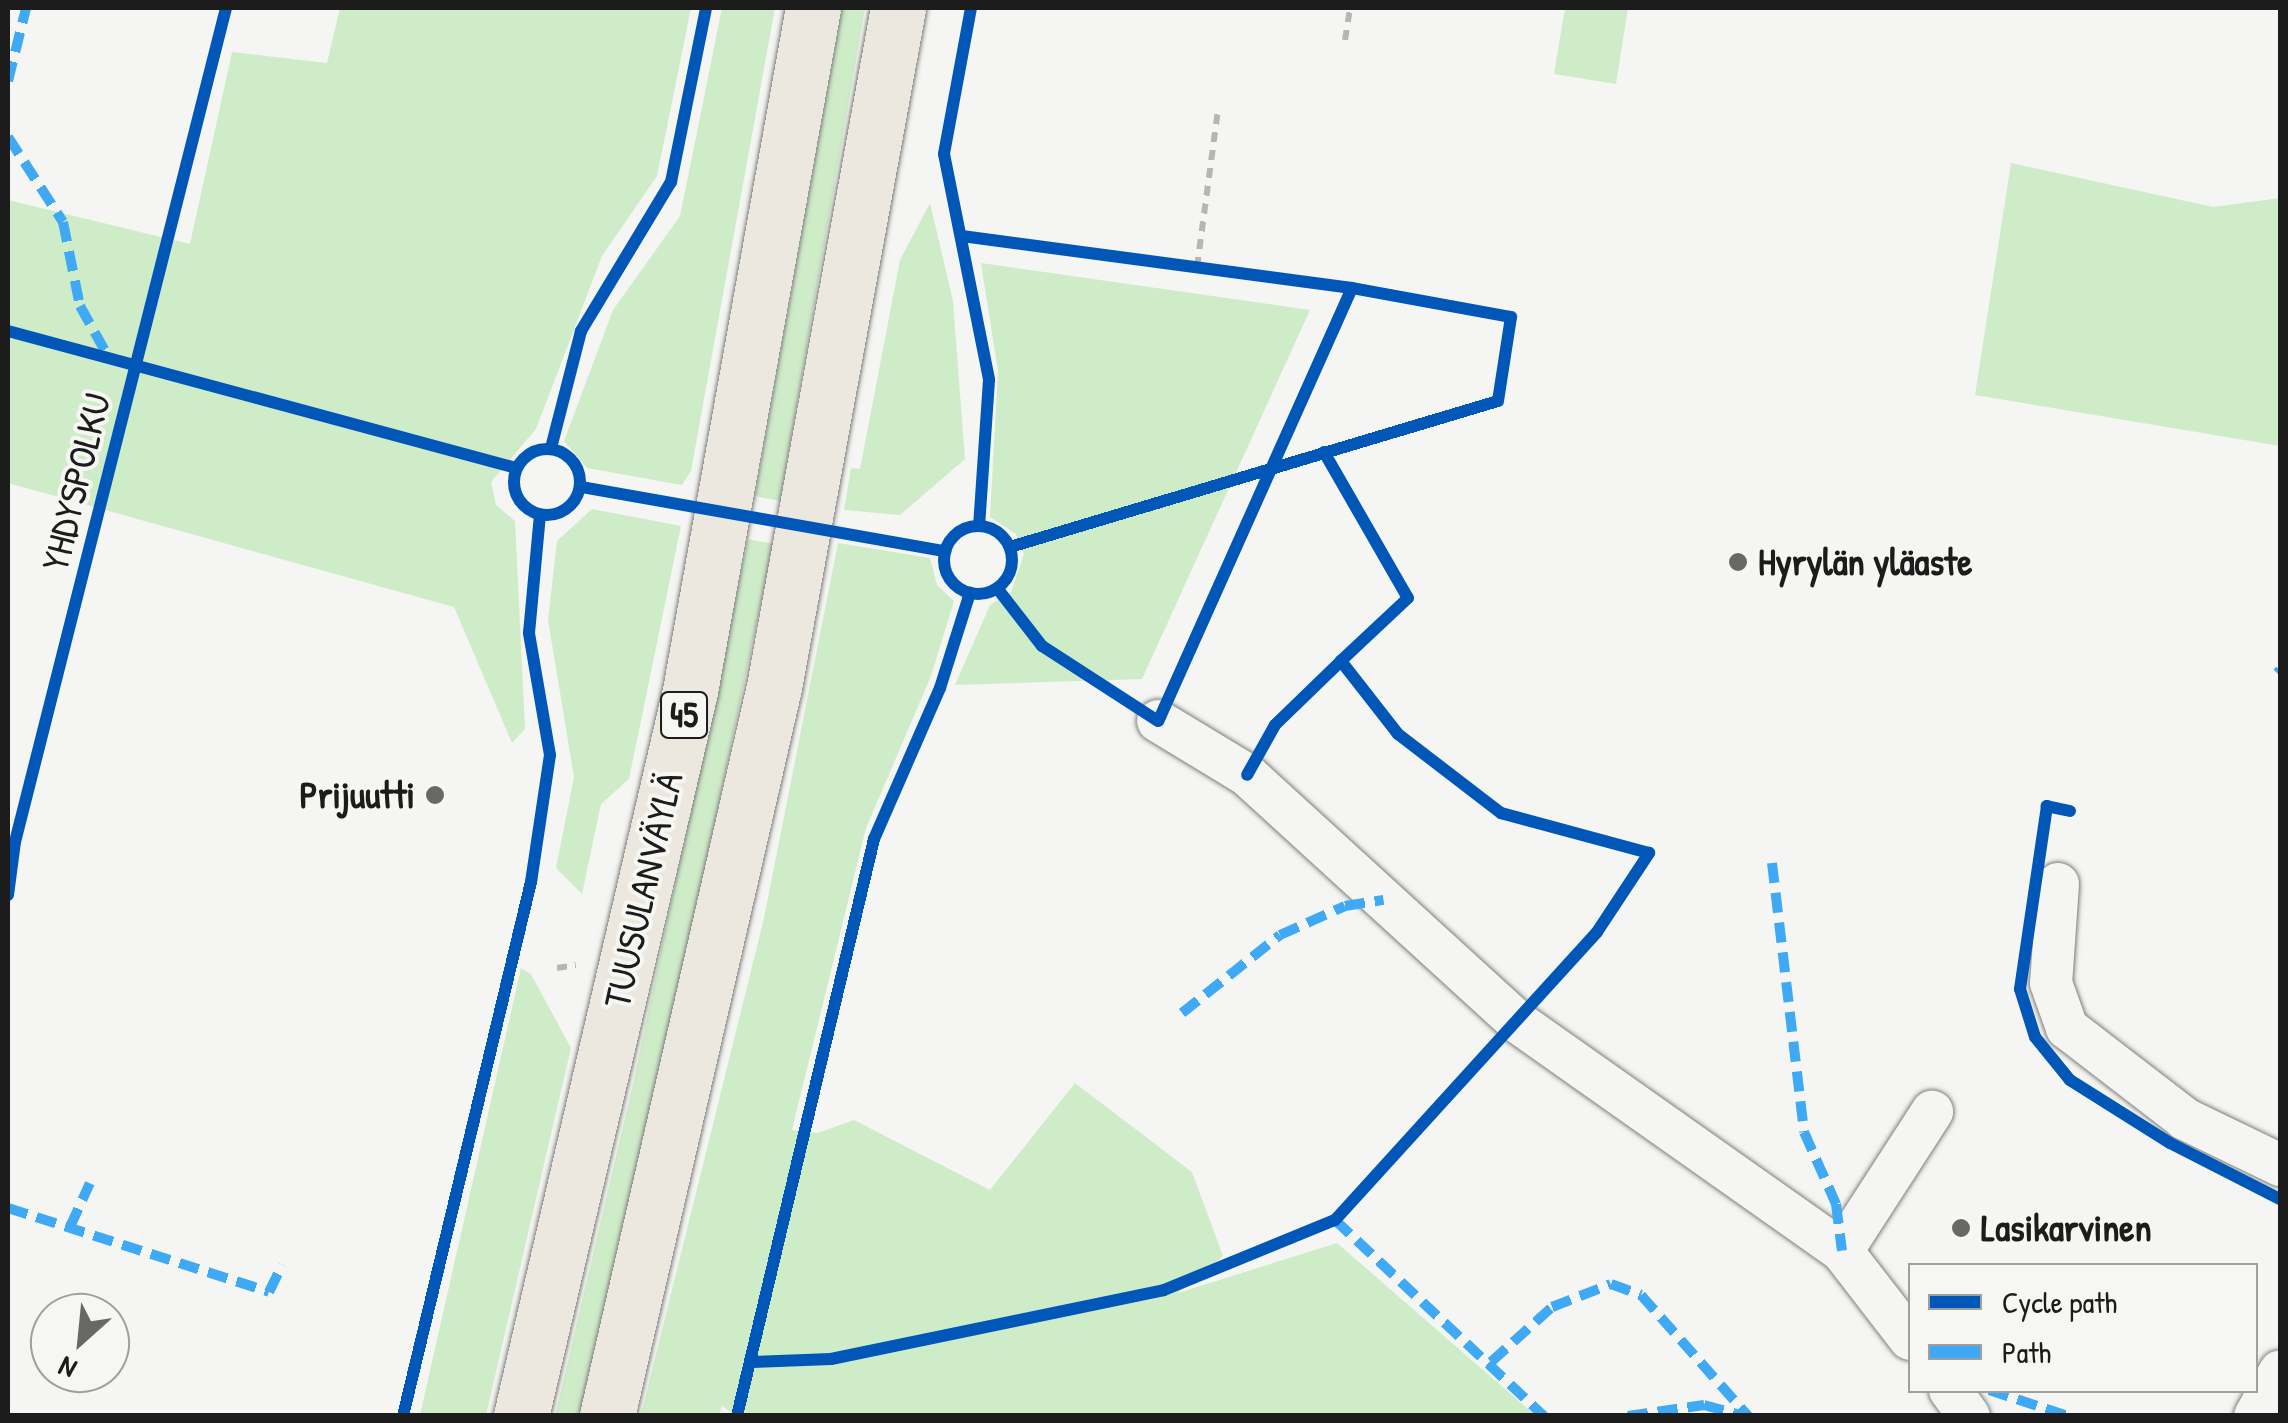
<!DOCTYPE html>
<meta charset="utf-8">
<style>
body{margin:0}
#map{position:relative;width:2288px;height:1423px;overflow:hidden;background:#f5f5f3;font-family:"Patrick Hand",sans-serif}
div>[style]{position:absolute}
.green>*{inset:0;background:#cfecc9}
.path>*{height:6px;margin-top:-3px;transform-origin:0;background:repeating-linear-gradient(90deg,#b6b6b5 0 10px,transparent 0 18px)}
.roads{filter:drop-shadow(0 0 2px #7e7e7d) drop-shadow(0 0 2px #7e7e7d)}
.minor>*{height:42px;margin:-21px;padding:0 21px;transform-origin:21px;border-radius:21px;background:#f5f5f3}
.major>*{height:55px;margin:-27.5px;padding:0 27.5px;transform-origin:27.5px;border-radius:27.5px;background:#ece8df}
.quiet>*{height:10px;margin-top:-5px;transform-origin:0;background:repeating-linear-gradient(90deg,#3fa9f5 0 20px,transparent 0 30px)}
.cycleway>*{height:12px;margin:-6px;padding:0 6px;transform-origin:6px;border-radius:6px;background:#0057b8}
.cycleway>.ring{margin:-6px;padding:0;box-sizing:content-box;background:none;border:12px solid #0057b8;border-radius:50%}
.dots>*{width:28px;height:28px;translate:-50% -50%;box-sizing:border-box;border:5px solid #f6f6f2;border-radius:50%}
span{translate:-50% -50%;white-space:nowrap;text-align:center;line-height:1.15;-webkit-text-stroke:8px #f6f6f2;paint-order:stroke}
.shield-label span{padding:2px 8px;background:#f6f6f2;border:2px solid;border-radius:8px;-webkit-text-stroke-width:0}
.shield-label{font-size:35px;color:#1c1c1c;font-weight:700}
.street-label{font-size:38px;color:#1c1c1c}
.poi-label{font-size:38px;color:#1c1c1c;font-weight:700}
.left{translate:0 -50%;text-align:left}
.right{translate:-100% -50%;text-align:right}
.frame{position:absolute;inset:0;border:10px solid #1c1c1c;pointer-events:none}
.legend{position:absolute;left:1908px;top:1263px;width:350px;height:130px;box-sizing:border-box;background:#f6f6f2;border:2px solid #9f9f9c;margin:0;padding:12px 18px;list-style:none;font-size:30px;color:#1c1c1c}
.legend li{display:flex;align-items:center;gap:20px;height:50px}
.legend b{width:50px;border:2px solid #9f9f9c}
.north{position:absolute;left:30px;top:1293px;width:100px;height:100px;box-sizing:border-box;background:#f6f6f2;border:2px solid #9f9f9c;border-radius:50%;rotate:207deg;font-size:28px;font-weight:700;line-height:40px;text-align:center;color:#1c1c1c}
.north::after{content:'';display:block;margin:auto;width:35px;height:45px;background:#686867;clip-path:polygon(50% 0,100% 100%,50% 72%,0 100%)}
</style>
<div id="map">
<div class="green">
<div style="clip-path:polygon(340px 8px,691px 8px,657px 176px,602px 256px,536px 429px,491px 482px,496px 505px,515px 521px,525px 729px,512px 743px,454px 607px,8px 483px,8px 200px,190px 244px,232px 52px,327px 63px)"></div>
<div style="clip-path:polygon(722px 8px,775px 8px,691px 471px,682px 485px,587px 468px,564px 441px,613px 310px,680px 216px)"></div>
<div style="clip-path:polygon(842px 8px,865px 8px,780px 501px,755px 496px)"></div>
<div style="clip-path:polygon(1565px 8px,1628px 8px,1616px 84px,1554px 74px)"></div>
<div style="clip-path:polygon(2011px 163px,2213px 207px,2280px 198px,2280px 446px,1975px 395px)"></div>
<div style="clip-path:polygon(930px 203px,953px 301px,965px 459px,900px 515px,844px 510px,851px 468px,860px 469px,900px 260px)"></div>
<div style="clip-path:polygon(981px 263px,1310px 310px,1142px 679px,955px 685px,990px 605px,1011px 592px,1024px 554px,1016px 534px,990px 517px,998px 371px)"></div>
<div style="clip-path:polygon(592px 509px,681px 526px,629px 779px,601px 804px,582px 894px,556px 868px,574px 777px,548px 620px,557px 541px)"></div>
<div style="clip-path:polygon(748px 539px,773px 544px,659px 1090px,581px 1415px,555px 1416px,633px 1084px)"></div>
<div style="clip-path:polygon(838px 543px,930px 558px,937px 585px,954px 601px,931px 676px,866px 828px,792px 1130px,818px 1133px,854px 1120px,990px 1190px,1075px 1083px,1192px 1172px,1223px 1256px,1178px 1293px,1337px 1243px,1535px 1415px,737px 1416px,722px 1406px,719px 1415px,641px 1415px,764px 918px)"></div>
<div style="clip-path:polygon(521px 968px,531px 974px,571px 1048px,486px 1415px,420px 1415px)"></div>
</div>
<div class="path">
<div style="left:1345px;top:40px;width:32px;rotate:-81deg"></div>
<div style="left:1197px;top:267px;width:159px;rotate:-82.4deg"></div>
<div style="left:557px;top:968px;width:19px;rotate:-9deg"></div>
</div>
<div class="roads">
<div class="minor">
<div style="left:1158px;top:721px;width:104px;rotate:31.2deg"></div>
<div style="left:1247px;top:775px;width:365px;rotate:42.4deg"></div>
<div style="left:1516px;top:1021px;width:399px;rotate:35.2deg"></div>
<div style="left:1842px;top:1251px;width:111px;rotate:52.3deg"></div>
<div style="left:2058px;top:884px;width:99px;rotate:94deg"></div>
<div style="left:2051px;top:983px;width:48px;rotate:70.4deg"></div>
<div style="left:2067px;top:1028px;width:149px;rotate:37.6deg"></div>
<div style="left:2185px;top:1119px;width:106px;rotate:25.8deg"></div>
<div style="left:1842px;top:1251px;width:166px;rotate:-57.1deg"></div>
<div style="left:1950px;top:1390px;width:32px;rotate:54deg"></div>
<div style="left:2255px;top:1416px;width:51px;rotate:-60.9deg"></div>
</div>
<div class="major">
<div style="left:521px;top:1416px;width:744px;rotate:-76.88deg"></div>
<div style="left:690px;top:691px;width:694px;rotate:-79.79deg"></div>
<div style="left:607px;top:1416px;width:748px;rotate:-77.1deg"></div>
<div style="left:774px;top:687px;width:690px;rotate:-79.65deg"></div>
</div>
</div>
<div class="quiet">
<div style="left:8px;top:81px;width:75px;rotate:-76.1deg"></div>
<div style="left:8px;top:137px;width:101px;rotate:57.1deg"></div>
<div style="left:63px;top:222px;width:86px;rotate:78.6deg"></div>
<div style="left:80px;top:306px;width:60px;rotate:60.9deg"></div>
<div style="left:2277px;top:673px;width:4px;rotate:-45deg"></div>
<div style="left:1772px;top:863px;width:271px;rotate:83.2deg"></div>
<div style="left:1804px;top:1132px;width:79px;rotate:66deg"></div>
<div style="left:1836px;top:1204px;width:47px;rotate:82.7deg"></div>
<div style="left:1182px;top:1013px;width:125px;rotate:-38.5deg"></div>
<div style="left:1280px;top:935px;width:71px;rotate:-24deg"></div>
<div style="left:1345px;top:906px;width:39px;rotate:-9deg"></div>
<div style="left:8px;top:1208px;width:274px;rotate:17.8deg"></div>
<div style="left:269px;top:1292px;width:30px;rotate:-64deg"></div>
<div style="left:1335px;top:1220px;width:287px;rotate:43.2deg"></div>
<div style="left:70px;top:1227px;width:48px;rotate:-65.6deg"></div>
<div style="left:1491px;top:1362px;width:82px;rotate:-42deg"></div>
<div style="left:1552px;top:1307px;width:63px;rotate:-21.3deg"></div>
<div style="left:1611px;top:1284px;width:32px;rotate:20deg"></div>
<div style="left:1641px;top:1295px;width:162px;rotate:48.5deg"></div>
<div style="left:1989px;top:1390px;width:83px;rotate:18.2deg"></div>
<div style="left:1628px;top:1416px;width:77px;rotate:-8.2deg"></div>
<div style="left:1704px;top:1405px;width:41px;rotate:15.4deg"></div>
</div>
<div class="cycleway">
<div style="left:971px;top:8px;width:148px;rotate:100.5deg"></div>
<div style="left:944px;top:154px;width:230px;rotate:78.7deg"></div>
<div style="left:989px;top:380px;width:145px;rotate:93.9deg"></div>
<div style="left:962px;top:236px;width:393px;rotate:7.6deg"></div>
<div style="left:1352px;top:288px;width:474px;rotate:114.1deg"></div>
<div style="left:1158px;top:721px;width:138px;rotate:-147.1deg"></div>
<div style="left:1042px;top:646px;width:73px;rotate:-127.8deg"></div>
<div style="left:8px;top:331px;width:526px;rotate:15.09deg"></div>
<div style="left:551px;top:448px;width:121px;rotate:-75.6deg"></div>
<div style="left:581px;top:331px;width:174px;rotate:-58.9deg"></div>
<div style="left:671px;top:182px;width:177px;rotate:-78.6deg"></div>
<div class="ring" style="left:514px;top:449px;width:54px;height:54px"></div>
<div style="left:1324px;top:452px;width:168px;rotate:60.1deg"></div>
<div style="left:1408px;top:598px;width:92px;rotate:136.8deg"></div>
<div style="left:581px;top:487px;width:370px;rotate:10deg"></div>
<div class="ring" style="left:944px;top:526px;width:56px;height:56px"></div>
<div style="left:1010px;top:547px;width:509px;rotate:-16.66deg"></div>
<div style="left:1498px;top:401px;width:85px;rotate:-81.2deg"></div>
<div style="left:1511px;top:317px;width:162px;rotate:-169.7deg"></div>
<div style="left:2070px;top:811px;width:24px;rotate:-168deg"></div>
<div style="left:2047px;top:806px;width:185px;rotate:98.4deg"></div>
<div style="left:2020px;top:989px;width:50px;rotate:72.6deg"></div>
<div style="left:2035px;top:1037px;width:55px;rotate:50.9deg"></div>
<div style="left:2070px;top:1080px;width:118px;rotate:32.2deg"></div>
<div style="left:2170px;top:1143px;width:123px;rotate:27deg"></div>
<div style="left:8px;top:895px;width:53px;rotate:-82.5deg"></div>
<div style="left:15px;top:842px;width:860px;rotate:-75.8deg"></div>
<div style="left:752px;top:1362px;width:79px;rotate:-2.2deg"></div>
<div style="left:831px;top:1359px;width:340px;rotate:-11.7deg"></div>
<div style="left:1164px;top:1290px;width:185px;rotate:-22.3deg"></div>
<div style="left:1335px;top:1220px;width:389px;rotate:-47.7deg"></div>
<div style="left:1597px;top:932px;width:95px;rotate:-56.6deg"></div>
<div style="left:1649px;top:853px;width:153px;rotate:-164.9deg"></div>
<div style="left:1501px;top:813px;width:130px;rotate:-142.5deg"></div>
<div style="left:1398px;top:734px;width:93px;rotate:-128deg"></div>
<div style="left:1341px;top:661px;width:92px;rotate:135.9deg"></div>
<div style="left:1275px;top:725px;width:57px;rotate:119.2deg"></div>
<div style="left:403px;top:1416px;width:549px;rotate:-76.52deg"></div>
<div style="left:531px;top:882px;width:128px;rotate:-81.5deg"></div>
<div style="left:550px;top:755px;width:124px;rotate:-99.8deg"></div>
<div style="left:529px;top:633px;width:119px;rotate:-84.7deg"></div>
<div style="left:737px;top:1416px;width:593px;rotate:-76.64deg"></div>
<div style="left:874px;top:839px;width:165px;rotate:-66.4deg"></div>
<div style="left:940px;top:688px;width:100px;rotate:-72.5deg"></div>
</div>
<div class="dots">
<div style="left:1738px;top:562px;background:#686867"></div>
<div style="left:435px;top:795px;background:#686867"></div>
<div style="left:1961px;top:1228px;background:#686867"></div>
</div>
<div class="shield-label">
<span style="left:684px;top:715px">45</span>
</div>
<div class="street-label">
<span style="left:76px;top:482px;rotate:-76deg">YHDYSPOLKU</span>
<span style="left:643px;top:890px;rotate:-77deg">TUUSULANVÄYLÄ</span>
</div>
<div class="poi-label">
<span class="left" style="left:1758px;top:562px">Hyrylän yläaste</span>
<span class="right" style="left:415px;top:795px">Prijuutti</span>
<span class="left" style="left:1981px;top:1228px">Lasikarvinen</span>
</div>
<div class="frame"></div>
<ul class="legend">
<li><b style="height:12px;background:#0057b8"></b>Cycle path</li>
<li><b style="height:12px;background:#3fa9f5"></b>Path</li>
</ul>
<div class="north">N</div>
</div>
